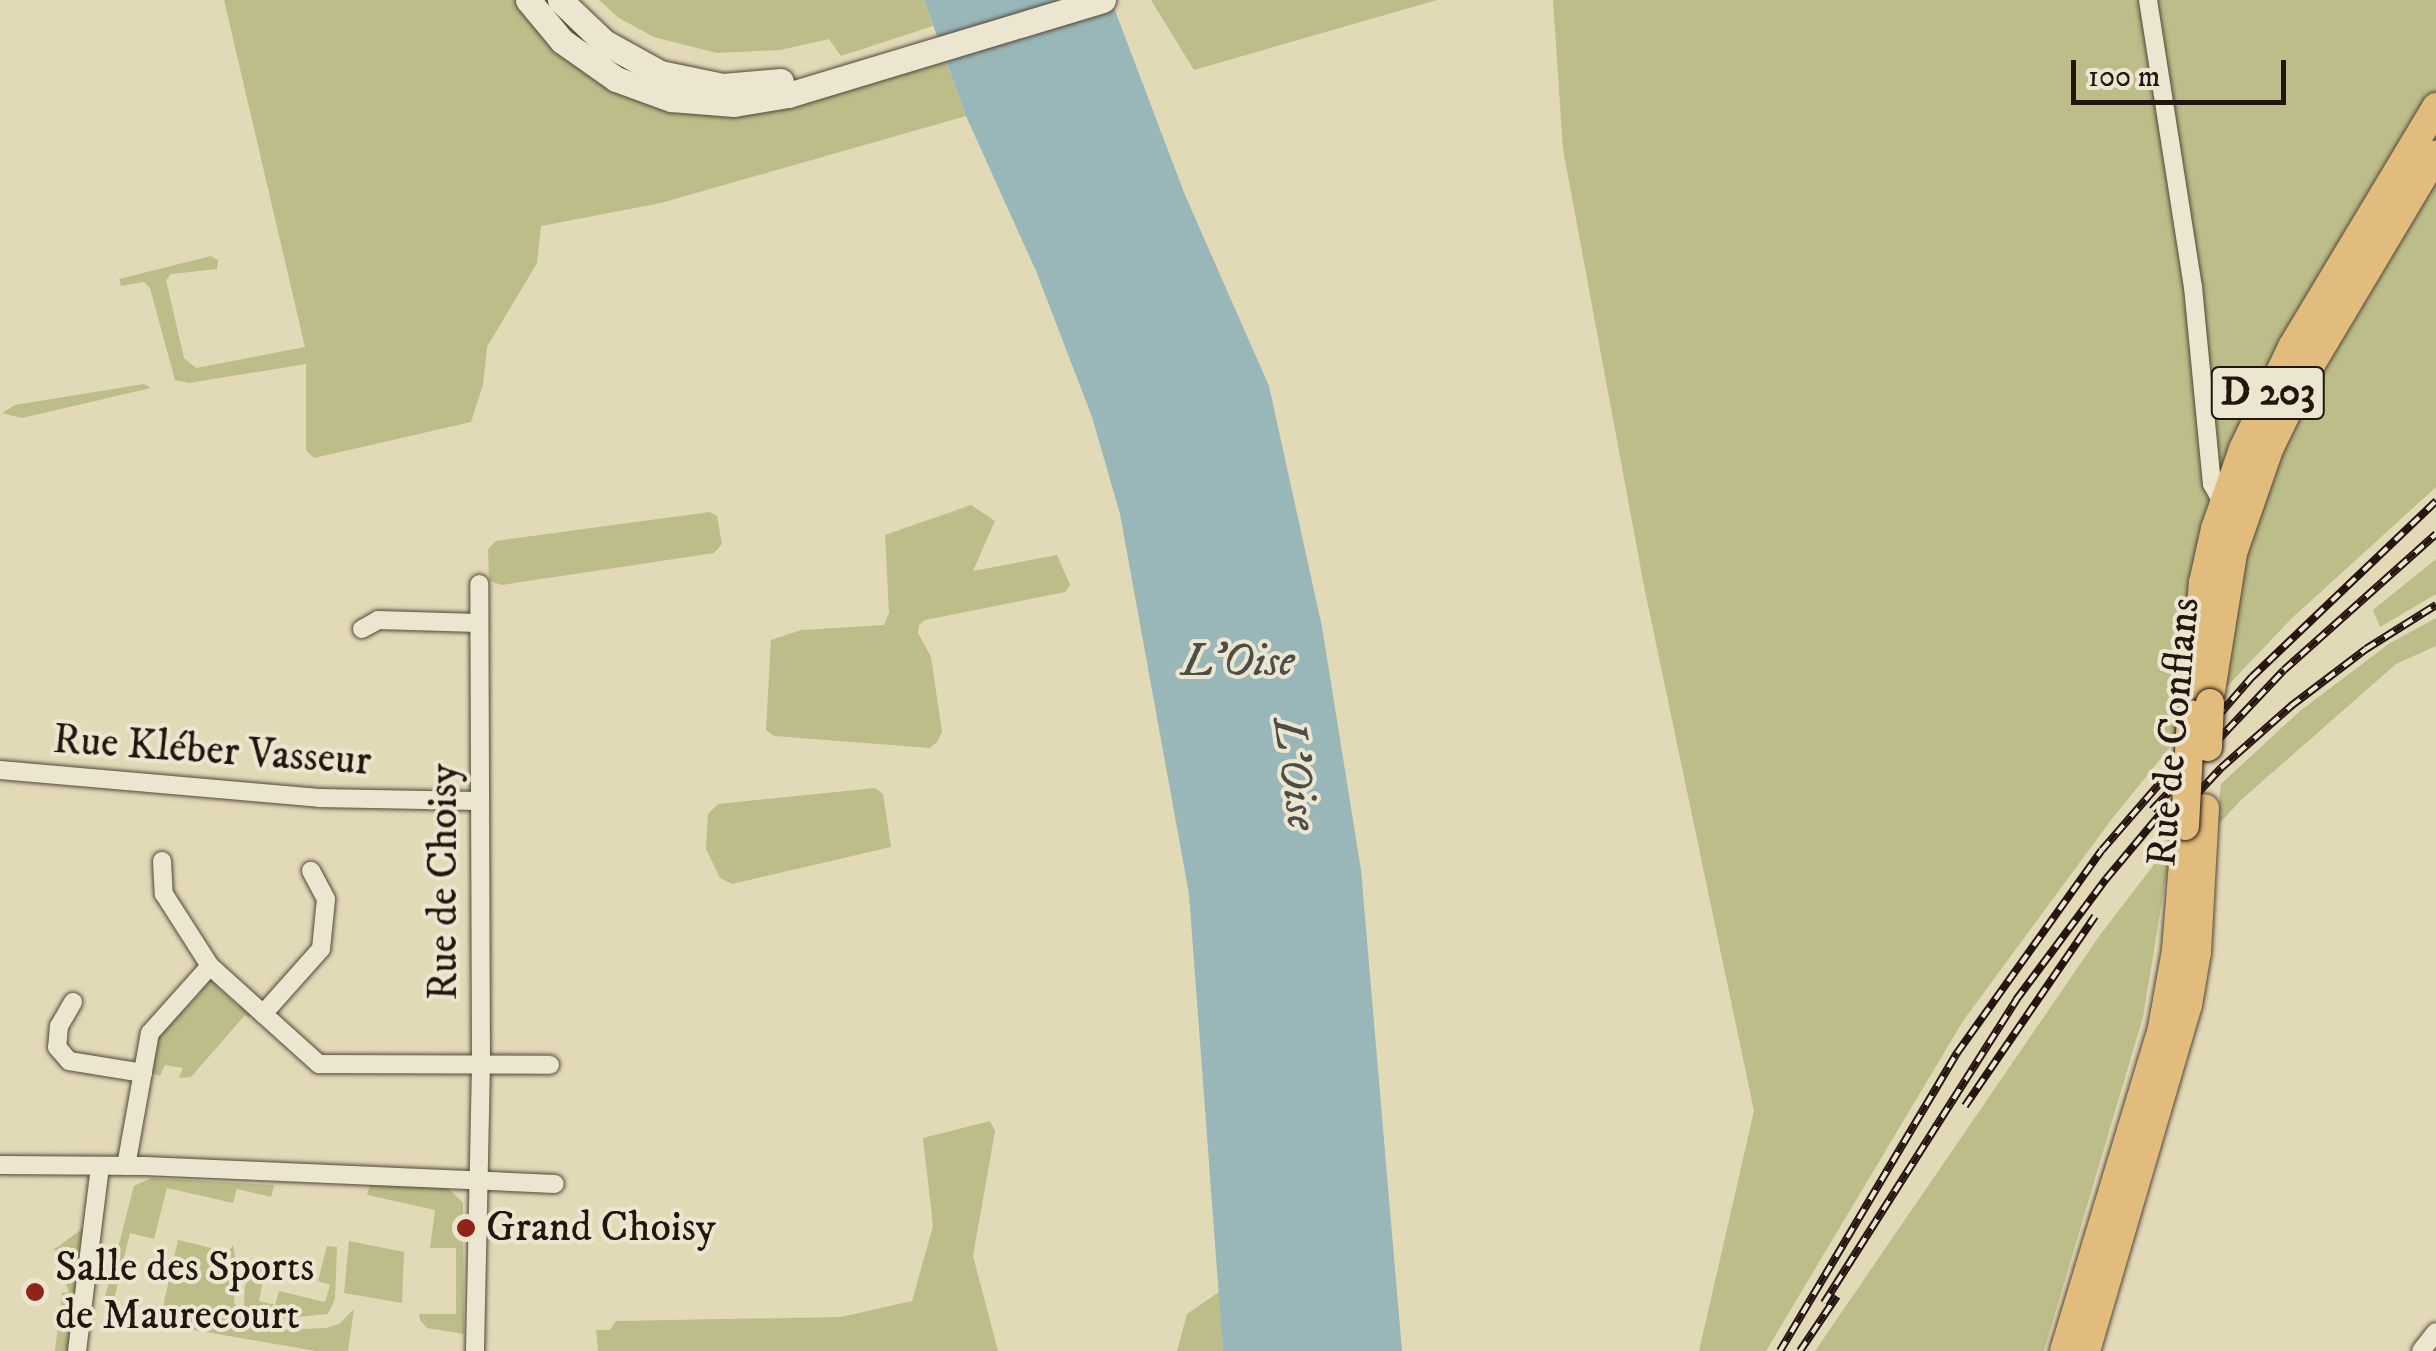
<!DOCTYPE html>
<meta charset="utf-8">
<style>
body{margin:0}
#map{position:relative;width:2436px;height:1351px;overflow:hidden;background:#e2d9b7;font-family:"IM FELL DW Pica",serif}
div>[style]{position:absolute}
.green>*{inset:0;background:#bcbd89}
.water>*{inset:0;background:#99b7b9}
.roads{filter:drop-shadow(0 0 2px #544638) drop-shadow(0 0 2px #544638)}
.street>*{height:18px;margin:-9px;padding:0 9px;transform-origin:9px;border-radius:9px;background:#ece6d0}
.secondary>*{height:25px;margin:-12.5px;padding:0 12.5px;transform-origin:12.5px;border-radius:12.5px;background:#ece6d0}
.primary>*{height:28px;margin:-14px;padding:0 14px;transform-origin:14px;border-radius:14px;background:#e1bc7c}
.rail>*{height:8px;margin-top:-4px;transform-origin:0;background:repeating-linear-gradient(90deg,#ece6d0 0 11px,#24150e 0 22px);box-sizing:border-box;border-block:2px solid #24150e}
.bridges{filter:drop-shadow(0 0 2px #24150e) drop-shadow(0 0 2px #24150e)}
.primary-bridge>*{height:28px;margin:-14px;padding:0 14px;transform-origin:14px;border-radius:14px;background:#e1bc7c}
.dots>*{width:28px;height:28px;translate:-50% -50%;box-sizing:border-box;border:5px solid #ece6d0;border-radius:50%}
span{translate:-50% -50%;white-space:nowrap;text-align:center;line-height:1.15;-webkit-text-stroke:8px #ece6d0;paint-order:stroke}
.shield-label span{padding:2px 8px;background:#ece6d0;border:2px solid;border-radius:8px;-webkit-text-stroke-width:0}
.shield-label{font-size:40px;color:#24150e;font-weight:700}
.street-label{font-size:42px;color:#24150e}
.poi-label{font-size:42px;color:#24150e}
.left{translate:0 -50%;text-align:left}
.water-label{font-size:45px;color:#4d4e4a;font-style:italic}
.scale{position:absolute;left:2071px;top:60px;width:215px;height:45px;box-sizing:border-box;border:5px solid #24150e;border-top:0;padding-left:12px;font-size:30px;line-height:35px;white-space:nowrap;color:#24150e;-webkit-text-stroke:8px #ece6d0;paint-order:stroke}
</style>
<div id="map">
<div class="green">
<i style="clip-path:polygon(224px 0,518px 0,607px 81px,836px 92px,946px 61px,966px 116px,661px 203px,541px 226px,537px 263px,487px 347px,483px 385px,471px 422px,314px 458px,306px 450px,306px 364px,189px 383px,175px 380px,150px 288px,144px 282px,121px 286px,119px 279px,211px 256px,218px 260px,217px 269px,171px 274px,166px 280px,184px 358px,196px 368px,305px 347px)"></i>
<i style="clip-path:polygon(599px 0,924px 0,933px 26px,841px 56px,829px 39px,780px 50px,717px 53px,654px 37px,619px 18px)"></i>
<i style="clip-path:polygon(1151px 0,1437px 0,1194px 70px)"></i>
<i style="clip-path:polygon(1553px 0,2436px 0,2436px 487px,2291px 619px,2175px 741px,2111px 820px,1963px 1021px,1766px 1351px,1699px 1351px,1754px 1111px,1644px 586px,1563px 149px)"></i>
<i style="clip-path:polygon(144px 384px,151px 388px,22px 418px,2px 413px,15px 405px)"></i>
<i style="clip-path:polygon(971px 505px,995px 521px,973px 571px,1057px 555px,1070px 585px,1065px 592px,925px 620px,919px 625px,918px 633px,931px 657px,942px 732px,937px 742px,930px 748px,774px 736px,766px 730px,771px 640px,801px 630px,884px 625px,889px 613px,885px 535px)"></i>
<i style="clip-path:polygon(710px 512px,717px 516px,722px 544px,714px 553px,502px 585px,489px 581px,488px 549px,496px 541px)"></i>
<i style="clip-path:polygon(2436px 559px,2436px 594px,2380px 627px,2373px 610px)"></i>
<i style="clip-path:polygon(2436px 618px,2436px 646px,2396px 664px,2241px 800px,2216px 827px,2221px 784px,2300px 711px,2390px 643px)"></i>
<i style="clip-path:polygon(875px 788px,883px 794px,891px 847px,732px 884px,720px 878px,706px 849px,708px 814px,718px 804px)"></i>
<i style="clip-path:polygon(2172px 841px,2143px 1017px,2044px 1351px,1815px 1351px,2100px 935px)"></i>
<i style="clip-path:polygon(205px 972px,227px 981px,216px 986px,238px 1006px,250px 1002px,253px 1012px,249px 1018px,245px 1015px,191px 1077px,179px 1078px,183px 1068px,165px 1065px,160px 1076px,148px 1072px,153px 1042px,201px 992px,198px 980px)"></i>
<i style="clip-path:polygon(990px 1121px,995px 1131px,973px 1256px,998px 1351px,598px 1351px,596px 1330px,610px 1330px,616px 1321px,841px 1317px,912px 1301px,933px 1226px,923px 1138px)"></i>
<i style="clip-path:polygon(151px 1178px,274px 1185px,271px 1197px,237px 1189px,233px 1203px,167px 1188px,154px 1239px,130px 1233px,112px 1307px,103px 1305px,134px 1186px)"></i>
<i style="clip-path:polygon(370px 1185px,447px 1187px,463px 1203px,464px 1334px,427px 1328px,420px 1320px,419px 1314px,456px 1314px,456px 1248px,430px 1248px,435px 1210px,367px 1195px)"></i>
<i style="clip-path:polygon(89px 1224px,72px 1351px,55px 1351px,62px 1293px,69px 1292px,66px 1284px,70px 1253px,53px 1250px)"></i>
<i style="clip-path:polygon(178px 1240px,228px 1252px,233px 1245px,237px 1267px,234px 1303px,253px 1324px,270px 1330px,326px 1328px,339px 1324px,354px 1309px,348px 1351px,316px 1351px,159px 1324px)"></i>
<i style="clip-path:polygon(349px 1241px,404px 1252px,402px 1303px,344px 1293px)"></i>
<i style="clip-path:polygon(327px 1246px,337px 1247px,335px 1299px,328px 1314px,269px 1320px,248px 1311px,244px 1305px,245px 1286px,253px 1266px,265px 1269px,259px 1301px,275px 1305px,279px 1291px,325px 1302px,330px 1285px,318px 1281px)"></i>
<i style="clip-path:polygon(1219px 1292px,1223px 1351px,1177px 1351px,1187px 1314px)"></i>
</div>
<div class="water">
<i style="clip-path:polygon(924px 0,1111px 0,1185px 195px,1269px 386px,1322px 627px,1361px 870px,1402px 1351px,1223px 1351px,1189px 894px,1120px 514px,1092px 417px,1036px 271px,966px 116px)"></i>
</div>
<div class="roads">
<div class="street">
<i style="left:2148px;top:0;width:291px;rotate:81.1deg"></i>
<i style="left:2193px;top:287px;width:198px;rotate:84.5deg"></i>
<i style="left:2212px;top:484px;width:23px;rotate:61deg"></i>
<i style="left:362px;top:629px;width:18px;rotate:-29deg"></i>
<i style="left:378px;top:620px;width:100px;rotate:1.7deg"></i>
<i style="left:0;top:770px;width:320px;rotate:5deg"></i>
<i style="left:319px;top:798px;width:159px;rotate:1.1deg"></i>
<i style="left:162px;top:861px;width:33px;rotate:87deg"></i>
<i style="left:164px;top:894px;width:85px;rotate:57.4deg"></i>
<i style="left:210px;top:966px;width:147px;rotate:42deg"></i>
<i style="left:319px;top:1064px;width:231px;rotate:0.2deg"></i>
<i style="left:73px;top:1002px;width:28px;rotate:120deg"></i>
<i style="left:59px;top:1026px;width:21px;rotate:95deg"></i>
<i style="left:57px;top:1047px;width:18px;rotate:49deg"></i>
<i style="left:69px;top:1061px;width:75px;rotate:9.2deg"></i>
<i style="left:263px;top:1014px;width:87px;rotate:-48.3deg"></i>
<i style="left:321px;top:949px;width:50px;rotate:-84.3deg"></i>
<i style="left:326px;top:899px;width:32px;rotate:-118deg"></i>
<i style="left:0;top:1165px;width:145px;rotate:0.4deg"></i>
<i style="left:145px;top:1166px;width:410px;rotate:2.5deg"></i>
<i style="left:126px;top:1166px;width:135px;rotate:-79.8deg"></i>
<i style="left:150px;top:1033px;width:90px;rotate:-48.2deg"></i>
<i style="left:77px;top:1351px;width:186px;rotate:-82.9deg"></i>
<i style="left:475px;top:1351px;width:283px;rotate:-88.8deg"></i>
<i style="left:481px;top:1068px;width:484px;rotate:-90.2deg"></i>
<i style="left:2421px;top:1351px;width:24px;rotate:-52deg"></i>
</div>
<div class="secondary">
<i style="left:528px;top:0;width:53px;rotate:50.3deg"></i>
<i style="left:562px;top:41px;width:66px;rotate:35.1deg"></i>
<i style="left:616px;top:79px;width:59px;rotate:20deg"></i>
<i style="left:671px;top:99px;width:63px;rotate:4.5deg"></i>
<i style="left:734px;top:104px;width:55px;rotate:-9.5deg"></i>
<i style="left:788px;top:95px;width:329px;rotate:-16.8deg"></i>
<i style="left:560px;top:0;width:61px;rotate:43.7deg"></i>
<i style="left:604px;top:42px;width:64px;rotate:29deg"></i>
<i style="left:660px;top:73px;width:64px;rotate:11.7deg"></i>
<i style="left:723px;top:86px;width:58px;rotate:-4.9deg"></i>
</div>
<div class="primary">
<i style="left:2211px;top:691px;width:140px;rotate:-80.9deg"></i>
<i style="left:2233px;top:553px;width:112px;rotate:-70.8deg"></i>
<i style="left:2270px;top:447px;width:85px;rotate:-64deg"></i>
<i style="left:2307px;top:371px;width:252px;rotate:-59.2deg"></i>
<i style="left:2191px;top:714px;width:132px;rotate:-84.8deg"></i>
<i style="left:2203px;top:583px;width:55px;rotate:-77.5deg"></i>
<i style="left:2215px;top:529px;width:85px;rotate:-70.7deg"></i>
<i style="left:2243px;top:449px;width:113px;rotate:-64.3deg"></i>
<i style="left:2292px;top:347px;width:280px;rotate:-59deg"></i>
<i style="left:2064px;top:1351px;width:338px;rotate:-73.1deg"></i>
<i style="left:2162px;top:1028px;width:79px;rotate:-79.8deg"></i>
<i style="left:2176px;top:950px;width:111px;rotate:-85.4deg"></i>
<i style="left:2086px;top:1351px;width:361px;rotate:-73.6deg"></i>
<i style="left:2188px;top:1005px;width:54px;rotate:-80.4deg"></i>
<i style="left:2197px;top:952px;width:144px;rotate:-86.8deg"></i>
</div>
</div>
<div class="rail">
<i style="left:2152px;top:810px;width:192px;rotate:-46.7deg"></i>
<i style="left:2284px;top:670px;width:204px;rotate:-41.8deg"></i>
<i style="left:2163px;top:830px;width:85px;rotate:-46.9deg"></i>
<i style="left:2221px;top:768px;width:94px;rotate:-41.5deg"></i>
<i style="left:2291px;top:706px;width:94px;rotate:-37.2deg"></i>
<i style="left:2366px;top:649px;width:83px;rotate:-32.2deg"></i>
<i style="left:1965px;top:1106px;width:230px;rotate:-55.6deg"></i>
<i style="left:1824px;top:1303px;width:359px;rotate:-57.6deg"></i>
<i style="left:2016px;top:1000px;width:151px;rotate:-53.4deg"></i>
<i style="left:2106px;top:879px;width:95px;rotate:-50.1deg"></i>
<i style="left:1780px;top:1351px;width:347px;rotate:-59.3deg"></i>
<i style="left:1957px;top:1053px;width:249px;rotate:-54.5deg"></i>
<i style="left:2102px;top:850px;width:229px;rotate:-49.1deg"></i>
<i style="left:2252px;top:677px;width:255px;rotate:-43.7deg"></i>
<i style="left:1800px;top:1351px;width:66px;rotate:-56.1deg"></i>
</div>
<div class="bridges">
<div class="primary-bridge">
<i style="left:2208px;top:747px;width:44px;rotate:-87.4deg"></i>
<i style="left:2185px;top:826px;width:112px;rotate:-86.9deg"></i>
</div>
</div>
<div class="dots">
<i style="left:466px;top:1228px;background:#8f2418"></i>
<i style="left:35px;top:1292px;background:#8f2418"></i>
</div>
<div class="shield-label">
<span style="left:2268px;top:393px">D 203</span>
</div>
<div class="street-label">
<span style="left:2174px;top:732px;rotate:-85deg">Rue de Conflans</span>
<span style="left:212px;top:751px;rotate:4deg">Rue Kléber Vasseur</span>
<span style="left:444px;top:882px;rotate:-90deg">Rue de Choisy</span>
</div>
<div class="poi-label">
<span class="left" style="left:486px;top:1228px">Grand Choisy</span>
<span class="left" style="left:55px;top:1292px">Salle des Sports<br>de Maurecourt</span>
</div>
<div class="water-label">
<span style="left:1238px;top:663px">L’Oise</span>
<span style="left:1294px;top:774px;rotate:82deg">L'Oise</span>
</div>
<div class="scale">100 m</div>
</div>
